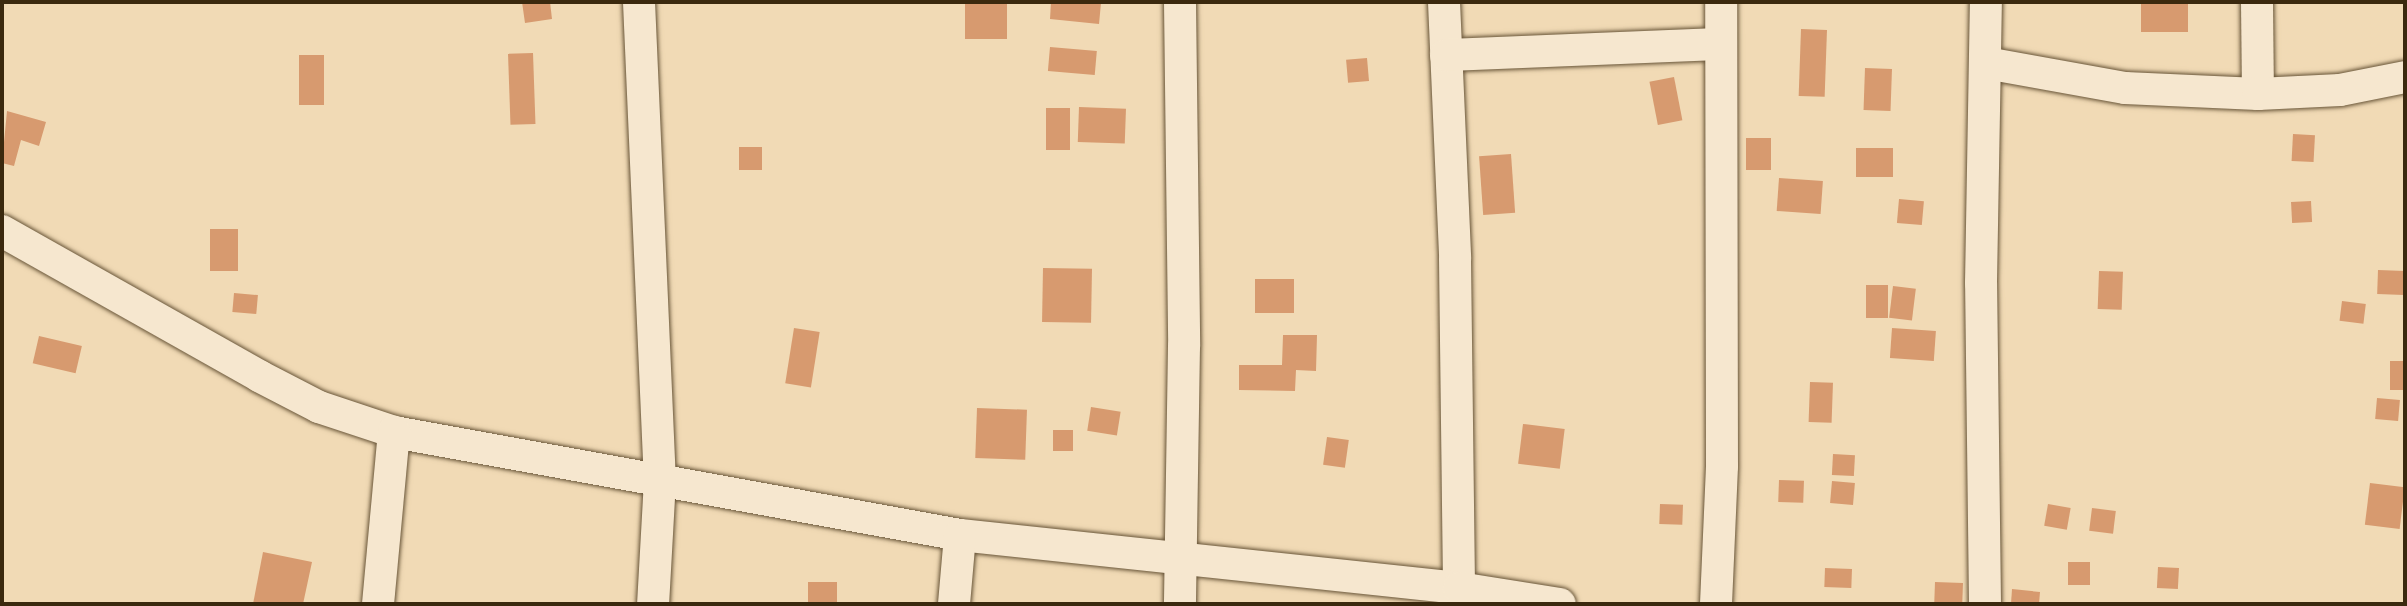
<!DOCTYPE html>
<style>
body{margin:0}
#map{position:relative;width:2407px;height:606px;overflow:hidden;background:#f1dab5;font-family:"IM FELL French Canon",serif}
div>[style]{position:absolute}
.building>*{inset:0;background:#d79a6f;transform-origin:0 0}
.roads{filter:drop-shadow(0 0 2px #685538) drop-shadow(0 0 2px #685538)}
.street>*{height:32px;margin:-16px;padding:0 16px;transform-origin:16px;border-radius:16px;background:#f6e7cf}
span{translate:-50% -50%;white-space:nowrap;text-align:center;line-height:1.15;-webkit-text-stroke:8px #f6e7cf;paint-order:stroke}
.frame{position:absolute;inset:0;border:4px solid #3b290e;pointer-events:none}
</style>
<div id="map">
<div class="building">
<i style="clip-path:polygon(522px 2px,550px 2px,552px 19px,525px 23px)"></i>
<i style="left:965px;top:2px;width:42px;height:37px"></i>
<i style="clip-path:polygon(1051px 2px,1101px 3px,1099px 24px,1050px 19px)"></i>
<i style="left:2141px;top:2px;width:47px;height:30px"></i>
<i style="left:1801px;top:29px;width:26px;height:67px;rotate:2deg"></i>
<i style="left:1050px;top:47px;width:47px;height:24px;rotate:5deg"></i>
<i style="left:533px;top:53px;width:71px;height:25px;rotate:88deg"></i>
<i style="left:299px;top:55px;width:25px;height:50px"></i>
<i style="left:1367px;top:58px;width:23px;height:21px;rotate:85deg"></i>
<i style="left:1865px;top:68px;width:27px;height:42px;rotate:2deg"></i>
<i style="left:1674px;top:77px;width:44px;height:25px;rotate:79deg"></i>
<i style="left:1079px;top:107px;width:47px;height:35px;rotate:2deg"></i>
<i style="left:1046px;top:108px;width:24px;height:42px"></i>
<i style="clip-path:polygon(7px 111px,46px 122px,39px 146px,21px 140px,14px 166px,2px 163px)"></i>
<i style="left:2293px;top:134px;width:22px;height:27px;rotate:3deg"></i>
<i style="left:1746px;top:138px;width:25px;height:32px"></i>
<i style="left:739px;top:147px;width:23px;height:23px"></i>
<i style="left:1856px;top:148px;width:37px;height:29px"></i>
<i style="left:1511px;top:154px;width:59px;height:32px;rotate:86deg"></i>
<i style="left:1779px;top:178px;width:44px;height:33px;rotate:4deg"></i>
<i style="left:1899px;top:199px;width:25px;height:24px;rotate:5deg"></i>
<i style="left:2311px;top:201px;width:21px;height:20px;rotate:87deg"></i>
<i style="left:210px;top:229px;width:28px;height:42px"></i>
<i style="left:1043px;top:268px;width:49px;height:54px;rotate:1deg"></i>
<i style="left:2378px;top:270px;width:27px;height:24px;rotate:2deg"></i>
<i style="left:2099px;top:271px;width:24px;height:38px;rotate:2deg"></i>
<i style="left:1255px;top:279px;width:39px;height:34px"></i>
<i style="left:1866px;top:285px;width:22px;height:33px"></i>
<i style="left:1893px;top:286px;width:23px;height:32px;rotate:7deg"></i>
<i style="left:234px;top:293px;width:24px;height:19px;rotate:5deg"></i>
<i style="left:2342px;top:301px;width:24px;height:20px;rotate:7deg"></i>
<i style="left:794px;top:328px;width:26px;height:56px;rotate:9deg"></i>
<i style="left:1892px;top:328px;width:44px;height:30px;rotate:4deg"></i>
<i style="clip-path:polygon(1283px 335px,1317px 335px,1316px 371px,1296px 370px,1295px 391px,1239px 390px,1239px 365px,1282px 365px)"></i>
<i style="left:39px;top:336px;width:44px;height:28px;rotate:13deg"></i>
<i style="left:2390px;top:361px;width:15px;height:29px"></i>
<i style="left:1810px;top:382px;width:23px;height:40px;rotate:2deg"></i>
<i style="left:2377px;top:398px;width:23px;height:21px;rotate:5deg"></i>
<i style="left:1091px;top:407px;width:30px;height:24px;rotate:9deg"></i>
<i style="left:977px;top:408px;width:50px;height:50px;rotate:2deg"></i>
<i style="left:1523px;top:424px;width:42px;height:40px;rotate:7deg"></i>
<i style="left:1073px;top:430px;width:21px;height:20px;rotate:90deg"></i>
<i style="left:1327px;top:437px;width:22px;height:28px;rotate:8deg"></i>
<i style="left:1833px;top:454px;width:22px;height:21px;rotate:3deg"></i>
<i style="left:1779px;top:480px;width:25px;height:22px;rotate:2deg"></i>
<i style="left:1832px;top:481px;width:23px;height:22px;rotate:5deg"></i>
<i style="left:2370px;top:483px;width:35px;height:42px;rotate:7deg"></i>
<i style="left:1660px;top:504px;width:23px;height:20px;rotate:2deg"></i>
<i style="left:2048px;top:504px;width:23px;height:22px;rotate:10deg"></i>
<i style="left:2092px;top:508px;width:24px;height:23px;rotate:7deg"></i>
<i style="clip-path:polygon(263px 552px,312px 562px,303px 604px,253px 604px)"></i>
<i style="left:2068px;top:562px;width:22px;height:23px"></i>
<i style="left:2158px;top:567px;width:21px;height:21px;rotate:3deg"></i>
<i style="left:1825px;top:568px;width:27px;height:19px;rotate:2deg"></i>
<i style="left:808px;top:582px;width:29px;height:22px"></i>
<i style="left:1935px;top:582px;width:28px;height:22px;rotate:2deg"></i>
<i style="clip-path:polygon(2012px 589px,2040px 592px,2039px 604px,2011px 604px)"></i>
</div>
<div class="roads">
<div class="street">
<i style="left:639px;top:2px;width:478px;rotate:87.5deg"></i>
<i style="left:660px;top:480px;width:124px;rotate:93.2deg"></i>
<i style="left:1180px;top:2px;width:344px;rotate:89.3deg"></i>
<i style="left:1184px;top:346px;width:258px;rotate:90.9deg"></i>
<i style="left:1444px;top:2px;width:257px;rotate:87.5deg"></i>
<i style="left:1455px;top:259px;width:345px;rotate:89.3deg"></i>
<i style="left:2257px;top:2px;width:92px;rotate:89.4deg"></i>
<i style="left:1446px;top:55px;width:275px;rotate:-2.3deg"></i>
<i style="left:1986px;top:63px;width:141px;rotate:10.2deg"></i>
<i style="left:2125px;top:88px;width:133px;rotate:2.6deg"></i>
<i style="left:2258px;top:94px;width:82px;rotate:-2.8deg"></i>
<i style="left:2340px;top:90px;width:66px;rotate:-11.3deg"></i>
<i style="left:2px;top:231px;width:295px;rotate:29.4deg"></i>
<i style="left:259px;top:376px;width:68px;rotate:27.3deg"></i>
<i style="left:319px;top:407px;width:79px;rotate:18.4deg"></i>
<i style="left:394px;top:432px;width:575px;rotate:10.31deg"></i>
<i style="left:960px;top:535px;width:502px;rotate:6.06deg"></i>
<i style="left:1459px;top:588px;width:102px;rotate:9deg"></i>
<i style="left:378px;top:604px;width:173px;rotate:-84.7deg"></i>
<i style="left:954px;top:604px;width:69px;rotate:-85deg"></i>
<i style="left:1716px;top:604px;width:138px;rotate:-87.5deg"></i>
<i style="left:1722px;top:466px;width:464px;rotate:-90.1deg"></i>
<i style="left:1985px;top:604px;width:321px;rotate:-90.7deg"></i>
<i style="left:1981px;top:283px;width:281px;rotate:-89deg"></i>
</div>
</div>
<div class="frame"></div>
</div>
